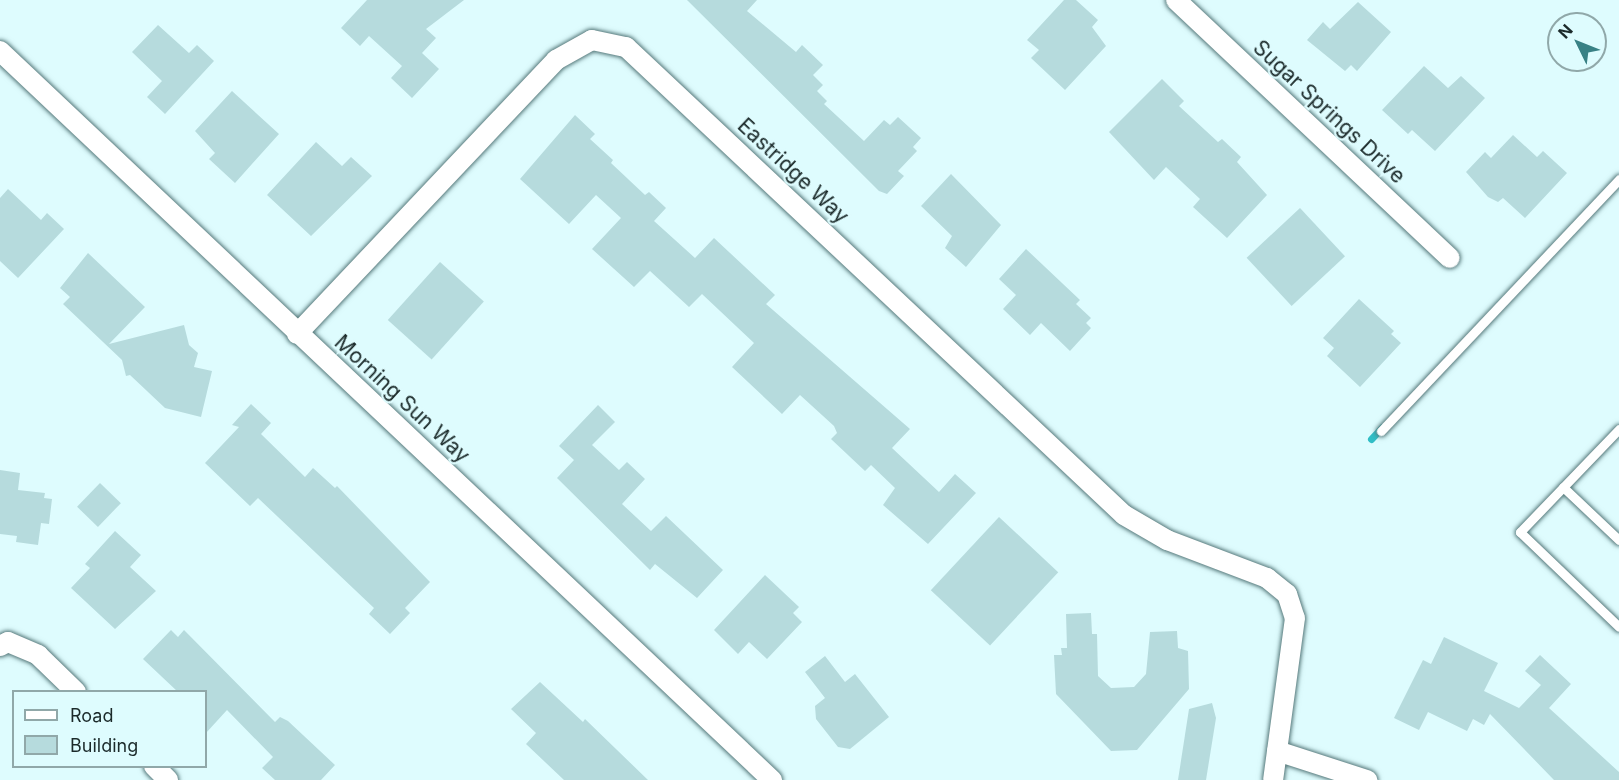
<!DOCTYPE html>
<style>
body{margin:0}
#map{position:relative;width:1619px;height:780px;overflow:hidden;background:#defcfe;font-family:Inter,sans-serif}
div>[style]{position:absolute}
.stream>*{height:7px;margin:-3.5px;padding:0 3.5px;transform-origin:3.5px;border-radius:3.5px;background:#31bec6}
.building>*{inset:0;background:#b6dbdd;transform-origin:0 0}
.roads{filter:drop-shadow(0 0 2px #56797b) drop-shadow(0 0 2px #56797b)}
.service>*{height:9px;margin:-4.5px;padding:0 4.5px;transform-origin:4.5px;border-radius:4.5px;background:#fff}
.minor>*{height:20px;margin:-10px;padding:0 10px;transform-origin:10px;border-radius:10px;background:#fff}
span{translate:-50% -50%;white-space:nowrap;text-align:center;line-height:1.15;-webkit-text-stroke:4.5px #defcfe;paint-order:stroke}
.street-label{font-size:21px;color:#1b2a2a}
.legend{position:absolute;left:12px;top:690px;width:195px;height:78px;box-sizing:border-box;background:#defcfe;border:2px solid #90a8a9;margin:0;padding:8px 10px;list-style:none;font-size:18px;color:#1b2a2a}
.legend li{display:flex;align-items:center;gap:12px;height:30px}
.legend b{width:30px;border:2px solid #90a8a9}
.north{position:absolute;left:1547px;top:12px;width:60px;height:60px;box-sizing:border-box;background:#defcfe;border:2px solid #90a8a9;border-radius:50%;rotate:313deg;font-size:16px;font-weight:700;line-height:24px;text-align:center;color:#1b2a2a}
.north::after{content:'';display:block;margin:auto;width:21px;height:27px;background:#388185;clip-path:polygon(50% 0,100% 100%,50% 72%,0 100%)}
</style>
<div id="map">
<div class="stream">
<i style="left:1371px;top:439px;width:16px;rotate:-47deg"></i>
</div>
<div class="building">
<i style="clip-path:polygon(367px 0,464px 0,426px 29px,436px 38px,422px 53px,439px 69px,412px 98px,391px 78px,402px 66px,369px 36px,360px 46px,341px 28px)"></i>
<i style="clip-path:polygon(687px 0,757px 0,747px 11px,796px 52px,802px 45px,823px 65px,813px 75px,823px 85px,817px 91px,827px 101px,824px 104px,864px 141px,884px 120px,890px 125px,898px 117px,921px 138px,913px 147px,917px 151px,898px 171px,904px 176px,887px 194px,879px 191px)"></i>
<i style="clip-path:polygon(1064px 0,1076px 0,1098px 20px,1092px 27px,1106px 46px,1065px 90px,1031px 58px,1039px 50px,1027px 40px)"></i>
<i style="clip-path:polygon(1358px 2px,1391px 32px,1357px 71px,1351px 65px,1345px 71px,1307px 40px,1323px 22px,1330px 29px)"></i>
<i style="clip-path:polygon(158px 25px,189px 53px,197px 45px,214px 61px,165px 114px,147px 97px,162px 81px,132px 52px)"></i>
<i style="clip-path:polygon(1424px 66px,1448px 88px,1461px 76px,1485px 98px,1435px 151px,1412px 130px,1408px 134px,1382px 110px)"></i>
<i style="clip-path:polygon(1162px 79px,1184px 101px,1179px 106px,1218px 142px,1222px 139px,1241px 157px,1237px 162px,1267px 195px,1227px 238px,1193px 207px,1200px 199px,1166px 167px,1154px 180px,1109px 132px)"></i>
<i style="clip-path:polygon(232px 91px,279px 134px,235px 183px,209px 159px,215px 153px,195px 131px)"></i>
<i style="clip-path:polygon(575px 115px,595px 134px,590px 139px,613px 160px,611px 163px,645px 195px,649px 192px,666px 208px,654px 221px,695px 258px,714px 238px,775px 295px,766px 304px,910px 429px,892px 448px,939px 492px,955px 474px,976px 493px,928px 544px,883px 505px,895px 488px,871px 465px,865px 471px,831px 439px,837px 433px,834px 426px,800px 395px,782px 414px,732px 367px,754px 343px,702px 294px,689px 307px,650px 271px,634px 287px,592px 249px,621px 218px,596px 195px,569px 224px,520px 179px)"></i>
<i style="clip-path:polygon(1513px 135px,1537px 157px,1543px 151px,1567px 173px,1525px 218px,1503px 198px,1498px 202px,1488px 197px,1466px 172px,1485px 152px,1491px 158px)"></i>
<i style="clip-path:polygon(316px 142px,342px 166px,351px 157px,372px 176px,311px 236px,267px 195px)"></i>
<i style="clip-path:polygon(951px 174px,1001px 225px,966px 267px,945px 248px,952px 236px,921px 206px)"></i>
<i style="clip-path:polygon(8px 189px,41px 220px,47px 213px,64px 229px,18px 278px,0 261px,0 198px)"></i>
<i style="left:1300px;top:208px;width:66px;height:73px;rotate:47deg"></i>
<i style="clip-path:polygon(1026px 249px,1080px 300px,1076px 304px,1091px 318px,1086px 323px,1091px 328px,1070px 351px,1041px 323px,1030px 335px,1003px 309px,1016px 295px,999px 279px)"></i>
<i style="clip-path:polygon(88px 253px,145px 307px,109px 344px,184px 325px,189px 345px,198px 353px,194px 367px,212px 371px,201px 417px,165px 408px,130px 375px,126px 376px,122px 360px,63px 304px,70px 297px,60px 288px)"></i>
<i style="left:440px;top:262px;width:59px;height:78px;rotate:42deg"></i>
<i style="clip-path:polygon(1359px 299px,1394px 331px,1391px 334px,1401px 343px,1360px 387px,1327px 356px,1334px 348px,1323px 338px)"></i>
<i style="clip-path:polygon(251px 404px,271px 423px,261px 434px,305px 477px,313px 468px,335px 488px,337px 486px,430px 582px,405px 608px,410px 613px,390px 634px,369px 614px,374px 608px,258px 498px,250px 506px,205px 463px,239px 427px,232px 425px)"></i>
<i style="clip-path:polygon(598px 405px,615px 422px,592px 445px,619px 470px,627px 462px,645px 479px,622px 504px,651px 531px,666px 516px,723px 570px,697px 598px,655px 564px,650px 570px,557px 478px,574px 460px,559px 446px)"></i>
<i style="clip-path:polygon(0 470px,20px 473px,18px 490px,45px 493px,44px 498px,52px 499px,49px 524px,41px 523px,38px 545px,16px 542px,17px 536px,0 534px)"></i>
<i style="left:100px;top:483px;width:29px;height:33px;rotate:44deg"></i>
<i style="left:999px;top:517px;width:81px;height:100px;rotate:43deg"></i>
<i style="clip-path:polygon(115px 531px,141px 555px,130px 567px,156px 591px,115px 629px,71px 588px,90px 568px,85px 564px)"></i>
<i style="clip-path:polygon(765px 575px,799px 607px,793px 613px,802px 622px,767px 659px,749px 642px,738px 654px,714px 630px)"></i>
<i style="clip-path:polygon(1091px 613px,1092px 634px,1097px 634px,1098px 676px,1111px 688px,1134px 687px,1146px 674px,1150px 632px,1177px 631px,1178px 648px,1188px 651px,1189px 689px,1137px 750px,1111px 751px,1056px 694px,1054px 655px,1062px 655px,1061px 648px,1067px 648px,1066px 614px)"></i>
<i style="clip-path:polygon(171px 630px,178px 637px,184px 630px,275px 722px,280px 717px,288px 721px,335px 765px,321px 780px,275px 780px,262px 768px,273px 757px,227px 710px,206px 733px,206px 692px,178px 692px,143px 659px)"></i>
<i style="clip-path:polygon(1444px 637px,1498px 663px,1484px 691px,1519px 708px,1541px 685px,1525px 671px,1540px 655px,1571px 684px,1549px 708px,1619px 772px,1619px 780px,1554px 780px,1490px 714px,1484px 725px,1473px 719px,1467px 731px,1428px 712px,1419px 730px,1394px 718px,1423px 660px,1431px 664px)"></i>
<i style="clip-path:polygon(825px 656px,845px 682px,855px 674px,889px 717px,850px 749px,838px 747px,816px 719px,815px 706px,825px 698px,805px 672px)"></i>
<i style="clip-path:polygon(540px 682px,583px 722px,585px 719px,648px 780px,564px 780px,526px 744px,536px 733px,511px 709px)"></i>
<i style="clip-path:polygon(1212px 703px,1216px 718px,1206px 780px,1178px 780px,1189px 709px)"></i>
</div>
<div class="roads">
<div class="service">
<i style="left:1619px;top:429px;width:143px;rotate:133.9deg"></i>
<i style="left:1520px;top:532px;width:137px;rotate:43.8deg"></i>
<i style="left:1381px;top:431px;width:347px;rotate:-46.6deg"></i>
<i style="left:1563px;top:487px;width:77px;rotate:43.4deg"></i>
</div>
<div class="minor">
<i style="left:1176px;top:0;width:376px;rotate:43.3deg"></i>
<i style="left:0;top:51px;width:1062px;rotate:43.36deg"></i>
<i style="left:297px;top:334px;width:377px;rotate:-46.6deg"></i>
<i style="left:556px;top:60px;width:41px;rotate:-29.1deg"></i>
<i style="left:592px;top:40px;width:35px;rotate:12deg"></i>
<i style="left:626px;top:47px;width:683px;rotate:43.22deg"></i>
<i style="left:1124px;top:515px;width:50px;rotate:30.2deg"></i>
<i style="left:1167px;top:540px;width:107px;rotate:20.8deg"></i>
<i style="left:1267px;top:578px;width:26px;rotate:39deg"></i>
<i style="left:1287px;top:594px;width:25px;rotate:72deg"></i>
<i style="left:1295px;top:618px;width:163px;rotate:97.7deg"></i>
<i style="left:0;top:646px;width:9px;rotate:-27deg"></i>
<i style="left:8px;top:642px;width:33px;rotate:23deg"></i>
<i style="left:38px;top:655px;width:53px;rotate:44.2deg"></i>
<i style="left:1277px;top:751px;width:95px;rotate:17.9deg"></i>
<i style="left:154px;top:766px;width:20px;rotate:45deg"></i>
</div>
</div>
<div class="street-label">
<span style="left:1329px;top:112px;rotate:43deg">Sugar Springs Drive</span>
<span style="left:793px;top:171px;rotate:43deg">Eastridge Way</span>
<span style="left:402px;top:399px;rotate:43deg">Morning Sun Way</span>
</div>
<ul class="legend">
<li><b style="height:8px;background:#fff"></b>Road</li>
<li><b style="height:16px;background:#b6dbdd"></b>Building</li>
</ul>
<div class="north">N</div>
</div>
